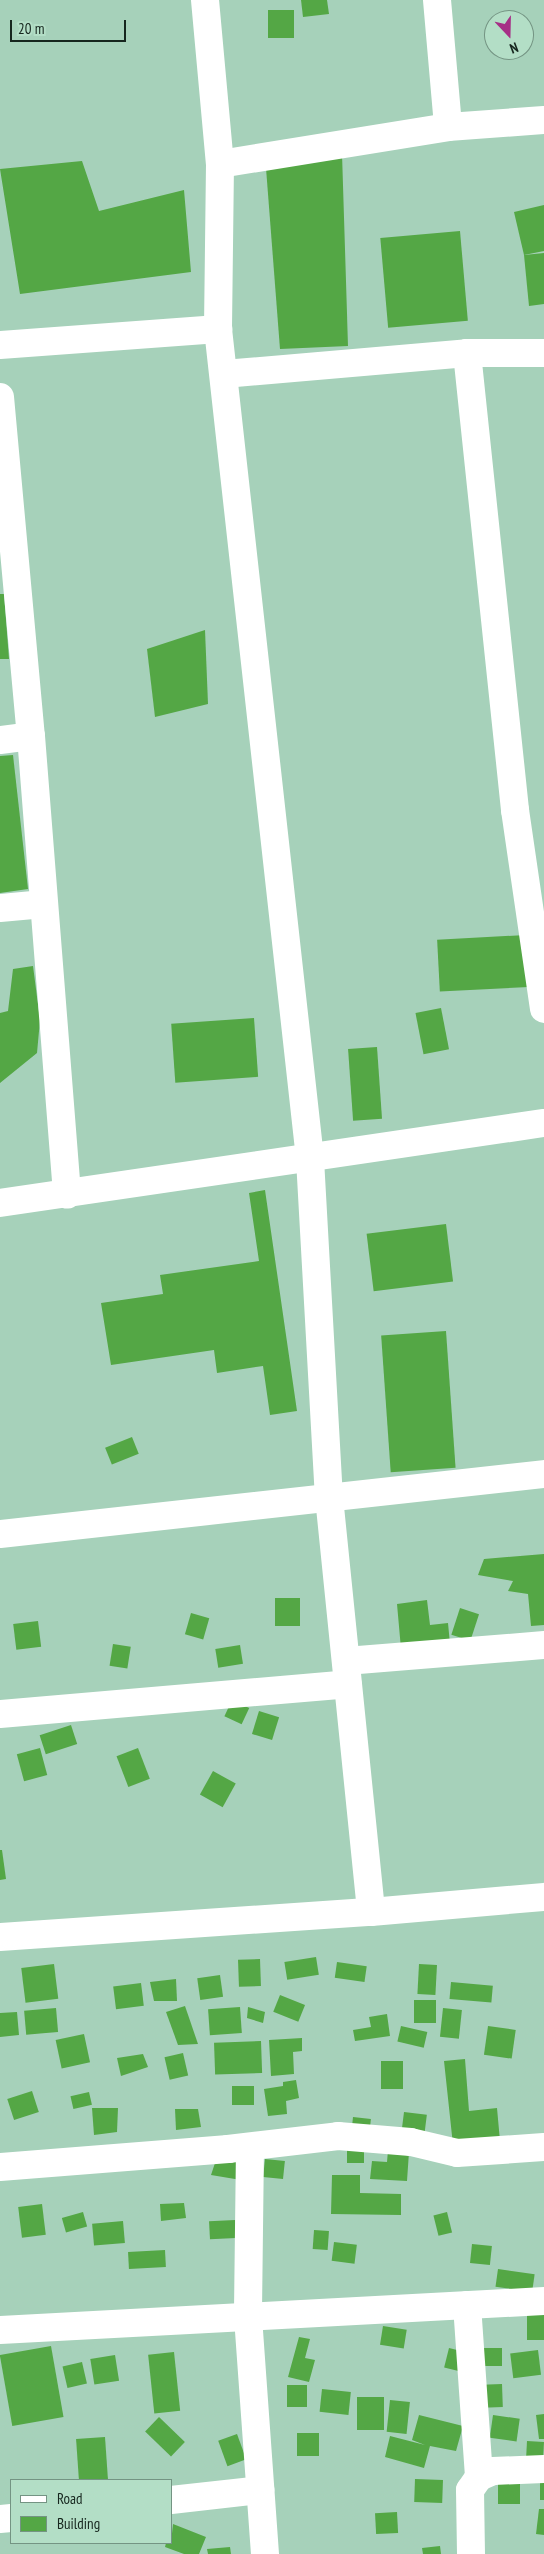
<!DOCTYPE html>
<style>
body{margin:0}
#map{position:relative;width:544px;height:2554px;overflow:hidden;background:#a6d1ba;font-family:"PT Sans Narrow",sans-serif}
div>[style]{position:absolute}
.building>*{inset:0;background:#54a745;transform-origin:0 0}
.minor>*{height:28px;margin:-14px;padding:0 14px;transform-origin:14px;border-radius:14px;background:#fff}
span{translate:-50% -50%;white-space:nowrap;text-align:center;line-height:1.15;-webkit-text-stroke:4px #b3dec6;paint-order:stroke}
.legend{position:absolute;left:10px;top:2479px;width:162px;height:65px;box-sizing:border-box;background:#b3dec6;border:1px solid #749483;margin:0;padding:6px 9px;list-style:none;font-size:15px;color:#16261e}
.legend li{display:flex;align-items:center;gap:10px;height:25px}
.legend b{width:25px;border:1px solid #749483}
.north{position:absolute;left:484px;top:10px;width:50px;height:50px;box-sizing:border-box;background:#b3dec6;border:1px solid #749483;border-radius:50%;rotate:159deg;font-size:14px;font-weight:700;line-height:20px;text-align:center;color:#16261e}
.north::after{content:'';display:block;margin:auto;width:18px;height:22px;background:#a62f86;clip-path:polygon(50% 0,100% 100%,50% 72%,0 100%)}
.scale{position:absolute;left:10px;top:20px;width:116px;height:22px;box-sizing:border-box;border:2px solid #16261e;border-top:0;padding-left:6px;font-size:15px;line-height:18px;white-space:nowrap;color:#16261e;-webkit-text-stroke:4px #b3dec6;paint-order:stroke}
</style>
<div id="map">
<div class="building">
<i style="clip-path:polygon(301px 0,327px 0,329px 14px,303px 17px)"></i>
<i style="left:268px;top:10px;width:26px;height:28px"></i>
<i style="clip-path:polygon(342px 153px,348px 346px,280px 349px,266px 168px)"></i>
<i style="clip-path:polygon(82px 161px,99px 211px,184px 190px,191px 272px,20px 294px,0 169px)"></i>
<i style="clip-path:polygon(544px 205px,544px 251px,524px 255px,514px 212px)"></i>
<i style="left:460px;top:231px;width:90px;height:80px;rotate:85deg"></i>
<i style="clip-path:polygon(544px 253px,544px 304px,529px 306px,524px 255px)"></i>
<i style="clip-path:polygon(0 594px,4px 594px,9px 659px,0 659px)"></i>
<i style="clip-path:polygon(205px 630px,208px 704px,155px 717px,147px 649px)"></i>
<i style="clip-path:polygon(13px 755px,28px 889px,0 893px,0 756px)"></i>
<i style="left:526px;top:935px;width:52px;height:89px;rotate:87deg"></i>
<i style="clip-path:polygon(33px 966px,40px 1020px,37px 1053px,0 1083px,0 1013px,8px 1011px,13px 969px)"></i>
<i style="left:441px;top:1008px;width:42px;height:26px;rotate:79deg"></i>
<i style="left:254px;top:1018px;width:59px;height:83px;rotate:86deg"></i>
<i style="left:377px;top:1047px;width:72px;height:29px;rotate:86deg"></i>
<i style="clip-path:polygon(265px 1190px,297px 1411px,270px 1415px,263px 1366px,217px 1373px,214px 1350px,111px 1365px,101px 1303px,163px 1294px,160px 1275px,259px 1261px,249px 1193px)"></i>
<i style="left:446px;top:1224px;width:58px;height:80px;rotate:83deg"></i>
<i style="left:446px;top:1331px;width:137px;height:65px;rotate:86deg"></i>
<i style="left:132px;top:1437px;width:18px;height:29px;rotate:68deg"></i>
<i style="clip-path:polygon(544px 1554px,544px 1625px,531px 1626px,528px 1594px,508px 1591px,513px 1581px,478px 1575px,484px 1559px)"></i>
<i style="left:300px;top:1598px;width:28px;height:25px;rotate:90deg"></i>
<i style="clip-path:polygon(427px 1600px,430px 1625px,448px 1623px,450px 1644px,401px 1649px,397px 1604px)"></i>
<i style="left:460px;top:1608px;width:20px;height:28px;rotate:18deg"></i>
<i style="left:191px;top:1613px;width:19px;height:22px;rotate:16deg"></i>
<i style="left:38px;top:1621px;width:26px;height:25px;rotate:83deg"></i>
<i style="left:113px;top:1644px;width:18px;height:22px;rotate:9deg"></i>
<i style="left:240px;top:1645px;width:19px;height:25px;rotate:81deg"></i>
<i style="left:232px;top:1700px;width:19px;height:18px;rotate:25deg"></i>
<i style="left:259px;top:1711px;width:21px;height:24px;rotate:17deg"></i>
<i style="left:71px;top:1725px;width:20px;height:33px;rotate:72deg"></i>
<i style="left:40px;top:1748px;width:28px;height:24px;rotate:75deg"></i>
<i style="left:138px;top:1748px;width:33px;height:23px;rotate:69deg"></i>
<i style="left:213px;top:1771px;width:26px;height:27px;rotate:29deg"></i>
<i style="clip-path:polygon(0 1850px,2px 1850px,6px 1879px,0 1880px)"></i>
<i style="left:316px;top:1957px;width:18px;height:32px;rotate:81deg"></i>
<i style="left:260px;top:1959px;width:27px;height:22px;rotate:88deg"></i>
<i style="left:337px;top:1962px;width:30px;height:16px;rotate:8deg"></i>
<i style="left:54px;top:1964px;width:35px;height:33px;rotate:83deg"></i>
<i style="left:419px;top:1964px;width:18px;height:30px;rotate:3deg"></i>
<i style="left:220px;top:1975px;width:22px;height:23px;rotate:82deg"></i>
<i style="clip-path:polygon(176px 1979px,177px 2001px,154px 2001px,150px 1982px)"></i>
<i style="left:451px;top:1982px;width:42px;height:17px;rotate:5deg"></i>
<i style="left:141px;top:1983px;width:23px;height:28px;rotate:83deg"></i>
<i style="left:280px;top:1995px;width:27px;height:18px;rotate:22deg"></i>
<i style="left:436px;top:2000px;width:23px;height:22px;rotate:90deg"></i>
<i style="clip-path:polygon(185px 2006px,198px 2044px,178px 2045px,166px 2012px)"></i>
<i style="left:240px;top:2007px;width:26px;height:32px;rotate:86deg"></i>
<i style="clip-path:polygon(248px 2007px,265px 2012px,263px 2023px,247px 2018px)"></i>
<i style="left:56px;top:2008px;width:24px;height:32px;rotate:85deg"></i>
<i style="left:443px;top:2008px;width:19px;height:29px;rotate:6deg"></i>
<i style="clip-path:polygon(17px 2012px,19px 2035px,0 2037px,0 2013px)"></i>
<i style="clip-path:polygon(387px 2014px,390px 2036px,355px 2041px,353px 2030px,371px 2027px,369px 2017px)"></i>
<i style="left:401px;top:2026px;width:27px;height:16px;rotate:13deg"></i>
<i style="left:488px;top:2026px;width:28px;height:29px;rotate:8deg"></i>
<i style="left:84px;top:2034px;width:29px;height:29px;rotate:78deg"></i>
<i style="clip-path:polygon(302px 2038px,302px 2051px,293px 2052px,294px 2074px,271px 2076px,269px 2040px)"></i>
<i style="left:261px;top:2041px;width:32px;height:47px;rotate:88deg"></i>
<i style="left:183px;top:2053px;width:23px;height:19px;rotate:77deg"></i>
<i style="clip-path:polygon(143px 2054px,148px 2067px,121px 2076px,117px 2058px)"></i>
<i style="clip-path:polygon(465px 2059px,469px 2111px,497px 2108px,500px 2141px,453px 2145px,444px 2061px)"></i>
<i style="left:381px;top:2061px;width:22px;height:28px"></i>
<i style="clip-path:polygon(296px 2080px,299px 2098px,286px 2101px,287px 2114px,268px 2116px,264px 2089px,283px 2086px,283px 2082px)"></i>
<i style="left:232px;top:2086px;width:22px;height:19px"></i>
<i style="left:32px;top:2091px;width:22px;height:26px;rotate:72deg"></i>
<i style="left:89px;top:2092px;width:13px;height:19px;rotate:77deg"></i>
<i style="clip-path:polygon(92px 2108px,118px 2108px,117px 2132px,94px 2135px)"></i>
<i style="clip-path:polygon(175px 2109px,198px 2109px,201px 2127px,176px 2130px)"></i>
<i style="left:404px;top:2112px;width:23px;height:17px;rotate:7deg"></i>
<i style="left:353px;top:2117px;width:18px;height:15px;rotate:6deg"></i>
<i style="left:347px;top:2146px;width:17px;height:17px"></i>
<i style="clip-path:polygon(388px 2150px,409px 2152px,407px 2181px,370px 2179px,372px 2161px,387px 2162px)"></i>
<i style="left:265px;top:2159px;width:20px;height:18px;rotate:6deg"></i>
<i style="clip-path:polygon(216px 2160px,244px 2162px,241px 2180px,211px 2175px)"></i>
<i style="clip-path:polygon(332px 2175px,360px 2175px,360px 2193px,401px 2194px,401px 2215px,331px 2214px)"></i>
<i style="clip-path:polygon(184px 2203px,186px 2218px,161px 2221px,160px 2204px)"></i>
<i style="left:42px;top:2204px;width:31px;height:24px;rotate:83deg"></i>
<i style="left:83px;top:2212px;width:15px;height:22px;rotate:74deg"></i>
<i style="left:447px;top:2212px;width:21px;height:14px;rotate:76deg"></i>
<i style="left:235px;top:2220px;width:18px;height:26px;rotate:87deg"></i>
<i style="left:123px;top:2221px;width:22px;height:31px;rotate:85deg"></i>
<i style="left:314px;top:2230px;width:15px;height:19px;rotate:4deg"></i>
<i style="left:334px;top:2242px;width:23px;height:19px;rotate:7deg"></i>
<i style="left:472px;top:2244px;width:20px;height:19px;rotate:6deg"></i>
<i style="left:165px;top:2250px;width:17px;height:37px;rotate:87deg"></i>
<i style="left:498px;top:2269px;width:37px;height:18px;rotate:8deg"></i>
<i style="left:544px;top:2310px;width:30px;height:17px;rotate:90deg"></i>
<i style="left:383px;top:2326px;width:24px;height:19px;rotate:9deg"></i>
<i style="clip-path:polygon(299px 2337px,310px 2339px,305px 2358px,315px 2360px,309px 2382px,288px 2377px)"></i>
<i style="left:51px;top:2346px;width:72px;height:52px;rotate:80deg"></i>
<i style="left:449px;top:2348px;width:21px;height:20px;rotate:14deg"></i>
<i style="left:502px;top:2348px;width:18px;height:22px;rotate:90deg"></i>
<i style="left:538px;top:2350px;width:25px;height:28px;rotate:83deg"></i>
<i style="left:174px;top:2352px;width:59px;height:26px;rotate:84deg"></i>
<i style="left:115px;top:2355px;width:26px;height:25px;rotate:81deg"></i>
<i style="left:82px;top:2362px;width:22px;height:20px;rotate:77deg"></i>
<i style="left:502px;top:2384px;width:23px;height:20px;rotate:88deg"></i>
<i style="left:287px;top:2385px;width:20px;height:22px"></i>
<i style="left:322px;top:2389px;width:29px;height:23px;rotate:6deg"></i>
<i style="left:357px;top:2397px;width:27px;height:33px"></i>
<i style="left:390px;top:2400px;width:20px;height:32px;rotate:6deg"></i>
<i style="clip-path:polygon(544px 2414px,544px 2439px,539px 2439px,536px 2415px)"></i>
<i style="clip-path:polygon(419px 2415px,463px 2426px,456px 2451px,430px 2446px,424px 2468px,385px 2457px,390px 2436px,425px 2445px,412px 2440px)"></i>
<i style="left:493px;top:2415px;width:27px;height:23px;rotate:8deg"></i>
<i style="left:159px;top:2417px;width:36px;height:20px;rotate:44deg"></i>
<i style="left:297px;top:2433px;width:22px;height:23px"></i>
<i style="left:237px;top:2434px;width:27px;height:20px;rotate:70deg"></i>
<i style="left:105px;top:2437px;width:42px;height:29px;rotate:86deg"></i>
<i style="left:527px;top:2441px;width:17px;height:19px;rotate:3deg"></i>
<i style="left:540px;top:2478px;width:4px;height:22px"></i>
<i style="left:415px;top:2479px;width:28px;height:23px;rotate:2deg"></i>
<i style="left:498px;top:2482px;width:22px;height:22px"></i>
<i style="clip-path:polygon(539px 2509px,544px 2509px,544px 2535px,536px 2534px)"></i>
<i style="left:397px;top:2512px;width:21px;height:22px;rotate:87deg"></i>
<i style="clip-path:polygon(173px 2524px,206px 2537px,199px 2554px,184px 2554px,165px 2547px,166px 2543px,171px 2543px)"></i>
<i style="clip-path:polygon(440px 2546px,441px 2554px,423px 2554px,422px 2548px)"></i>
<i style="clip-path:polygon(230px 2547px,231px 2554px,208px 2554px,207px 2549px)"></i>
</div>
<div class="minor">
<i style="left:205px;top:0;width:165px;rotate:84.8deg"></i>
<i style="left:220px;top:164px;width:165px;rotate:90.7deg"></i>
<i style="left:218px;top:329px;width:835px;rotate:83.67deg"></i>
<i style="left:310px;top:1159px;width:339px;rotate:86.8deg"></i>
<i style="left:329px;top:1497px;width:417px;rotate:84.2deg"></i>
<i style="left:437px;top:0;width:127px;rotate:85deg"></i>
<i style="left:220px;top:164px;width:231px;rotate:-9.2deg"></i>
<i style="left:448px;top:127px;width:96px;rotate:-4.2deg"></i>
<i style="left:0;top:345px;width:219px;rotate:-4.2deg"></i>
<i style="left:467px;top:353px;width:460px;rotate:84deg"></i>
<i style="left:515px;top:810px;width:201px;rotate:81.7deg"></i>
<i style="left:224px;top:374px;width:244px;rotate:-4.9deg"></i>
<i style="left:467px;top:353px;width:77px"></i>
<i style="left:0;top:397px;width:340px;rotate:84.8deg"></i>
<i style="left:31px;top:736px;width:460px;rotate:85.5deg"></i>
<i style="left:0;top:740px;width:31px;rotate:-7deg"></i>
<i style="left:0;top:908px;width:44px;rotate:-5.2deg"></i>
<i style="left:0;top:1203px;width:550px;rotate:-8.37deg"></i>
<i style="left:0;top:1534px;width:547px;rotate:-6.29deg"></i>
<i style="left:346px;top:1661px;width:199px;rotate:-4.6deg"></i>
<i style="left:0;top:1714px;width:349px;rotate:-4.9deg"></i>
<i style="left:0;top:1937px;width:372px;rotate:-3.9deg"></i>
<i style="left:371px;top:1912px;width:174px;rotate:-5deg"></i>
<i style="left:250px;top:2147px;width:170px;rotate:90.7deg"></i>
<i style="left:248px;top:2317px;width:238px;rotate:85.9deg"></i>
<i style="left:0;top:2167px;width:229px;rotate:-4.5deg"></i>
<i style="left:228px;top:2149px;width:111px;rotate:-6.7deg"></i>
<i style="left:338px;top:2136px;width:73px;rotate:4.7deg"></i>
<i style="left:411px;top:2142px;width:47px;rotate:13.4deg"></i>
<i style="left:457px;top:2153px;width:87px;rotate:-3.9deg"></i>
<i style="left:467px;top:2305px;width:172px;rotate:86deg"></i>
<i style="left:0;top:2330px;width:545px;rotate:-3.05deg"></i>
<i style="left:171px;top:2500px;width:90px;rotate:-6.4deg"></i>
<i style="left:0;top:2519px;width:11px;rotate:-5deg"></i>
<i style="left:471px;top:2554px;width:64px;rotate:-90.9deg"></i>
<i style="left:470px;top:2490px;width:16px;rotate:-55deg"></i>
<i style="left:479px;top:2477px;width:15px;rotate:-23deg"></i>
<i style="left:493px;top:2471px;width:51px;rotate:-2.2deg"></i>
</div>
<ul class="legend">
<li><b style="height:6px;background:#fff"></b>Road</li>
<li><b style="height:14px;background:#54a745"></b>Building</li>
</ul>
<div class="north">N</div>
<div class="scale">20 m</div>
</div>
